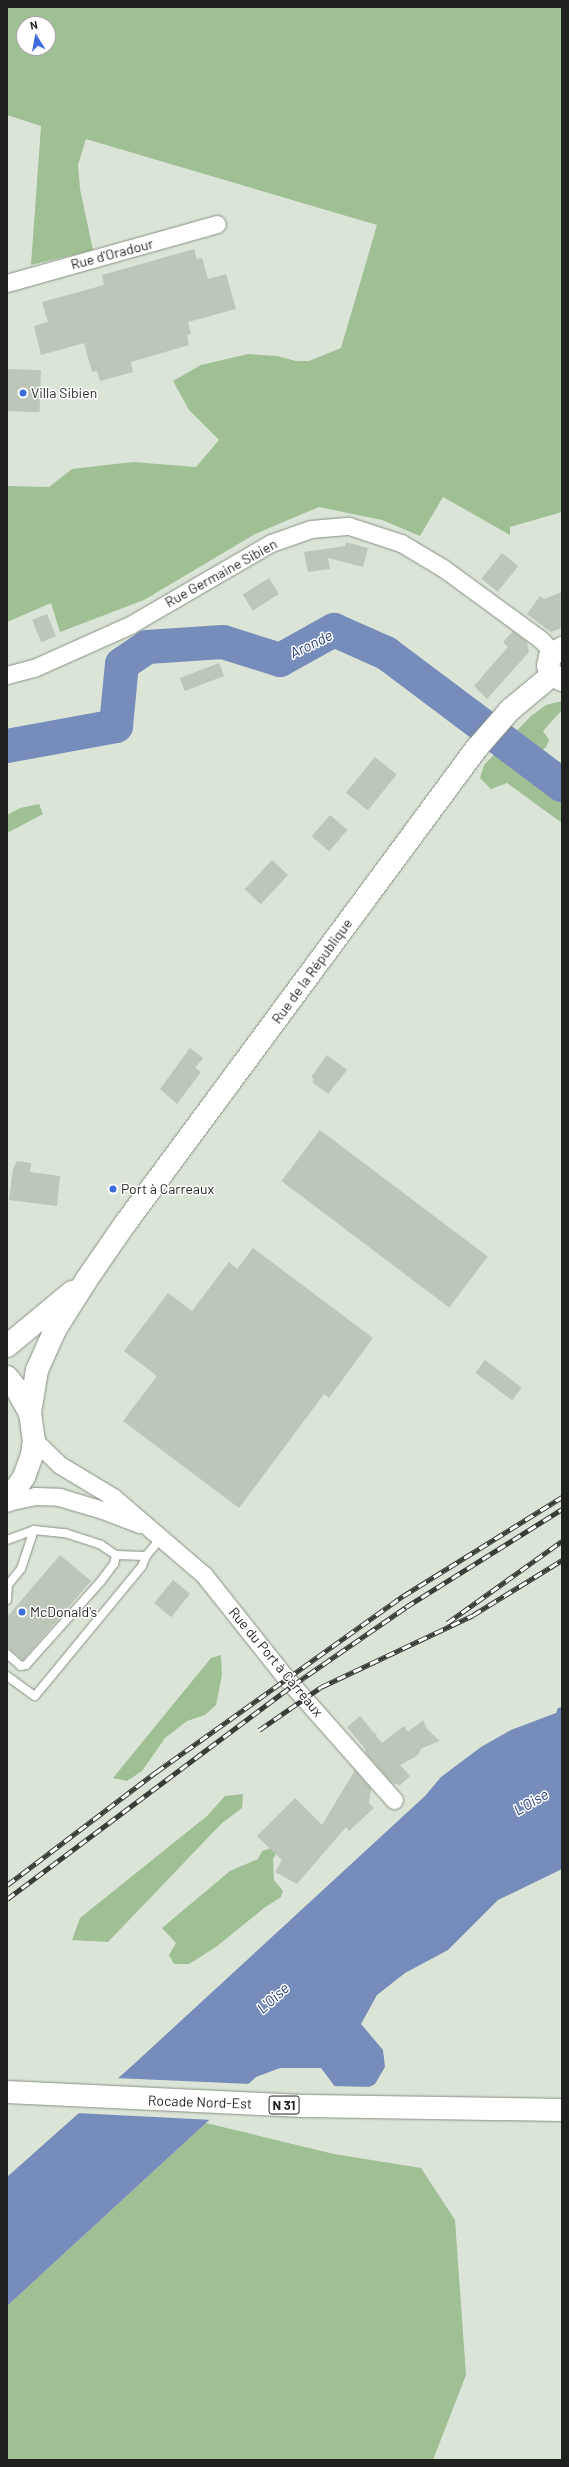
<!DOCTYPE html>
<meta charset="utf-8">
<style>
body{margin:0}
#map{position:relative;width:569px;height:2467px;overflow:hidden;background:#dbe5d7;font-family:Barlow,sans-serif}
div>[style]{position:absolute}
.green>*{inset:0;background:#9fbf94}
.water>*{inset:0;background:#768cba}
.pier>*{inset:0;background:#dbe5d7}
.river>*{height:34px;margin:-17px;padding:0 17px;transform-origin:17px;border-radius:17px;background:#768cba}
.building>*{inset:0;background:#bcc6b9;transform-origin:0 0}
.roads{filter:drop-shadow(0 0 1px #879084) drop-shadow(0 0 1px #879084)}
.lane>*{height:8px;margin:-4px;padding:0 4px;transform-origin:4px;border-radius:4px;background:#fff}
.street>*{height:17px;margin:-8.5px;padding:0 8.5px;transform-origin:8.5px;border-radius:8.5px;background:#fff}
.secondary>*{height:22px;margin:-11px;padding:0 11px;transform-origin:11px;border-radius:11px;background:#fff}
.primary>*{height:22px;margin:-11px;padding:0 11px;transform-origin:11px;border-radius:11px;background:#fff}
.rail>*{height:4.5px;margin-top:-2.25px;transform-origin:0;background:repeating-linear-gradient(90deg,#fff 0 9px,#393d37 0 18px);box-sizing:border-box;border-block:1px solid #393d37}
.dots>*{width:11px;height:11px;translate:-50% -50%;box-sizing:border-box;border:2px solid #fff;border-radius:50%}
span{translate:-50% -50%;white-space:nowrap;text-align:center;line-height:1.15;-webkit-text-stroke:3px #fff;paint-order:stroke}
.shield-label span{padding:1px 3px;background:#fff;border:1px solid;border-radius:3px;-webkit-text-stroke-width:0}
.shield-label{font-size:13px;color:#1f221e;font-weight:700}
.street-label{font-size:14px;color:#1f221e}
.poi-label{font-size:14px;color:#1f221e}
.left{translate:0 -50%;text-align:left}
.water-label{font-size:15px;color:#273f79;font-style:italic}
.frame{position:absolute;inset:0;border:8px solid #1f221e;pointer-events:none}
.north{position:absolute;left:16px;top:16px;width:40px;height:40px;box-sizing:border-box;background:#fff;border:1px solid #a5a7a5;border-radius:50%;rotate:349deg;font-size:11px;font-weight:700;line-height:16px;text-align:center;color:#1f221e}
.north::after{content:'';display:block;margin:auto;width:14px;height:18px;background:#3f6cdd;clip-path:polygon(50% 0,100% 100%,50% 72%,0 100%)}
</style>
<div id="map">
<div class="green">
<i style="clip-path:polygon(evenodd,7px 7px,562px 7px,562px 512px,510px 527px,510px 535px,443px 497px,420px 536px,382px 520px,319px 507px,255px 534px,144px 600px,60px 632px,51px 603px,7px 622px,7px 486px,49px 487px,72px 469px,133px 462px,196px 467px,219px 440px,189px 410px,173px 381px,201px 365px,248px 354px,277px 356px,296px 361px,309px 361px,341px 348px,377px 225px,86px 139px,78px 165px,80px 189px,93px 250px,31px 265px,41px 126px,7px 115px,7px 7px,24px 24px,48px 24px,48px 48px,24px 48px,24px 24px)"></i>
<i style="clip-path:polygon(562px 701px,562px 710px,543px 731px,549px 740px,546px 747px,524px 768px,529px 775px,537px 779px,552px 778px,562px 767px,562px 823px,507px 783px,491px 789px,480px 778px,484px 765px,531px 716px,546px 705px)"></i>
<i style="clip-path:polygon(39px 804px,43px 814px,7px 833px,7px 815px,20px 808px)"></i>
<i style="clip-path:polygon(221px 1655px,222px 1675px,216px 1705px,205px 1715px,187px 1721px,165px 1738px,142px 1771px,127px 1781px,113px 1778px,211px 1658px)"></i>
<i style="clip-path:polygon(243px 1794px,242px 1808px,222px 1823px,108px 1942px,72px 1940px,80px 1918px,207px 1816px,225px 1796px)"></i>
<i style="clip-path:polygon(281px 1845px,273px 1859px,274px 1880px,283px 1891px,281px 1897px,264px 1908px,216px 1947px,189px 1964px,174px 1964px,169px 1955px,176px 1943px,162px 1928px,230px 1871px,258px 1859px,262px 1851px)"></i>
<i style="clip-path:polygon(206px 2123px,334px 2154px,421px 2168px,455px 2220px,466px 2375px,433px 2460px,7px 2460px,7px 2306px)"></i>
</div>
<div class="water">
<i style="clip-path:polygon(562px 1707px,562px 1869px,498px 1900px,448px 1950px,405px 1973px,377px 1995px,361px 2024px,383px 2050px,385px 2067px,375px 2084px,345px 2100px,321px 2068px,280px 2068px,256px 2077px,7px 2306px,7px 2177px,134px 2064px,425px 1796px,441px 1777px,481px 1747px,511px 1730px,556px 1713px,558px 1708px)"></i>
</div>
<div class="pier">
<i style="clip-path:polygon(115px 2078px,251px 2084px,213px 2120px,76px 2113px)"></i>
<i style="clip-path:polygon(332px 2086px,374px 2087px,346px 2102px)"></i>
</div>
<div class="river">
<i style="left:7px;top:746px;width:111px;rotate:-10.4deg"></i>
<i style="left:116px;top:726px;width:62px;rotate:-84.5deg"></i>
<i style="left:122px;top:664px;width:30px;rotate:-34deg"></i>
<i style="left:147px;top:647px;width:76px;rotate:-3.8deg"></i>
<i style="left:223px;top:642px;width:60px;rotate:17.5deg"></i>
<i style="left:280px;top:660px;width:62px;rotate:-29.1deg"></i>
<i style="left:334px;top:630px;width:57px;rotate:23.9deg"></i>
<i style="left:386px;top:653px;width:220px;rotate:36.9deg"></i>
</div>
<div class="building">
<i style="clip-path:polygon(194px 249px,197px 259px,202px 258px,208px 279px,226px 274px,236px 309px,188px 322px,191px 334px,187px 335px,189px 345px,131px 362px,133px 372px,100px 381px,97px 371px,92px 372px,84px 343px,41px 355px,34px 326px,48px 322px,42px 302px,104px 285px,102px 275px)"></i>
<i style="left:7px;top:369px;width:34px;height:42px;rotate:2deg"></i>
<i style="clip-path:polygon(346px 542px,368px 548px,363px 567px,328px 558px,330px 569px,308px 572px,304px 552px,345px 546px)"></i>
<i style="left:502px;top:553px;width:21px;height:33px;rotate:39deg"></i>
<i style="left:269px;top:578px;width:19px;height:31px;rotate:58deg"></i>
<i style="clip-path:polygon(562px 592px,562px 628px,551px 632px,527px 614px,540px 596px,544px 599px)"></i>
<i style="left:47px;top:614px;width:24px;height:16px;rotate:68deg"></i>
<i style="clip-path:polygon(513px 631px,527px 642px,529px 652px,487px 699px,474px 686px,508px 647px,503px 642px)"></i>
<i style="left:219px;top:663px;width:14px;height:42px;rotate:69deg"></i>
<i style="left:375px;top:757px;width:28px;height:46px;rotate:39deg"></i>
<i style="left:330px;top:815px;width:23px;height:28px;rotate:41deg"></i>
<i style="left:272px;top:860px;width:22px;height:40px;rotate:43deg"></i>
<i style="clip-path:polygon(190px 1048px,203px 1058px,195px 1068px,201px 1072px,177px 1104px,160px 1089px)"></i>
<i style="clip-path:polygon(327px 1055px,347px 1070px,328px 1094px,312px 1082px,314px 1079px,311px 1077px)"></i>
<i style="left:320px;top:1130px;width:210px;height:64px;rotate:37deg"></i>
<i style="clip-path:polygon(17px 1161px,31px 1163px,30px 1172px,60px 1176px,57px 1206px,9px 1200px,13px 1169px)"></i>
<i style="clip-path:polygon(253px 1248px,373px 1338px,329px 1398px,324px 1394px,239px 1508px,123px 1421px,157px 1376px,124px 1351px,168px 1293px,192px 1311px,229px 1262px,237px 1269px)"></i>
<i style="left:485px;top:1360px;width:46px;height:16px;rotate:37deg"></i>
<i style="clip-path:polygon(60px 1555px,91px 1581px,23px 1660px,7px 1647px,7px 1617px)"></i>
<i style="left:173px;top:1580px;width:22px;height:30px;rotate:39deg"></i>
<i style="clip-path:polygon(360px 1716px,375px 1734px,377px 1731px,376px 1736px,382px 1743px,404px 1726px,408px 1732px,423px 1720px,427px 1729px,440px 1741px,422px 1748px,417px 1756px,400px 1765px,410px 1776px,400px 1785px,392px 1783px,365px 1752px,366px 1750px,347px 1727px)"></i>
<i style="clip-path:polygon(355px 1770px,371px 1789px,369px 1803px,374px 1808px,349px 1831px,346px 1827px,297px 1884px,275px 1872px,282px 1860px,257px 1836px,295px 1798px,322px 1825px)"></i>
</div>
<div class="roads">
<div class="lane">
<i style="left:7px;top:1540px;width:29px;rotate:-20deg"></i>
<i style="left:34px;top:1530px;width:31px;rotate:6deg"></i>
<i style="left:65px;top:1533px;width:38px;rotate:18deg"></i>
<i style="left:101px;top:1545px;width:18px;rotate:34deg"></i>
<i style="left:116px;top:1555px;width:30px;rotate:2deg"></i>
<i style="left:7px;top:1586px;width:22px;rotate:-51deg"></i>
<i style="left:21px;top:1569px;width:41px;rotate:-71.6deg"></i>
<i style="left:7px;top:1600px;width:14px;rotate:-86deg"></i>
<i style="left:7px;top:1654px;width:18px;rotate:41deg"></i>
<i style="left:21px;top:1666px;width:5px;rotate:-11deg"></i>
<i style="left:26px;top:1665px;width:113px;rotate:-48.2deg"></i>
<i style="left:101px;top:1581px;width:21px;rotate:-53deg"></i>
<i style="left:114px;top:1564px;width:9px;rotate:-77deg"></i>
<i style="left:7px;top:1676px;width:34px;rotate:36deg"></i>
<i style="left:35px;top:1696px;width:168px;rotate:-50.5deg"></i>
<i style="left:142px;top:1566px;width:11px;rotate:-68deg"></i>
<i style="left:146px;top:1556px;width:23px;rotate:-50deg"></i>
</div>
<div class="street">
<i style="left:7px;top:283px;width:218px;rotate:-15.7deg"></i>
<i style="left:7px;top:675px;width:28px;rotate:-15deg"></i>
<i style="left:34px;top:668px;width:105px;rotate:-24.1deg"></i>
<i style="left:130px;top:625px;width:163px;rotate:-30.2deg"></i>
<i style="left:271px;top:543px;width:42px;rotate:-19.3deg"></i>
<i style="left:311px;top:529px;width:38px;rotate:-5deg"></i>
<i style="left:349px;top:526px;width:55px;rotate:18.1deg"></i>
<i style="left:401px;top:543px;width:49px;rotate:30.8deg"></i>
<i style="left:443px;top:568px;width:120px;rotate:36.2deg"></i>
<i style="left:540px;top:639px;width:18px;rotate:45deg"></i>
<i style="left:34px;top:1440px;width:36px;rotate:44deg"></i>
<i style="left:60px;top:1465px;width:62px;rotate:31.1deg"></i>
<i style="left:113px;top:1497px;width:120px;rotate:40.6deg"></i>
<i style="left:204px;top:1575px;width:132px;rotate:51.5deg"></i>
<i style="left:286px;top:1678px;width:163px;rotate:48.5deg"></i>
<i style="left:7px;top:1502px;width:29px;rotate:-12deg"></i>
<i style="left:35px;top:1496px;width:24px;rotate:2deg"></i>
<i style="left:59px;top:1497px;width:46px;rotate:16.5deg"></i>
<i style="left:103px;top:1510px;width:39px;rotate:21deg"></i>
</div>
<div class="secondary">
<i style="left:562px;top:648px;width:14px;rotate:146deg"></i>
<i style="left:550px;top:656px;width:10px;rotate:101deg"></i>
<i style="left:548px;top:666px;width:10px;rotate:66deg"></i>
<i style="left:552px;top:675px;width:11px;rotate:27deg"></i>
<i style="left:7px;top:1346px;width:85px;rotate:-39.7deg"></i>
<i style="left:7px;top:1377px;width:14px;rotate:51deg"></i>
<i style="left:16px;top:1388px;width:29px;rotate:61deg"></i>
<i style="left:30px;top:1413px;width:27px;rotate:82deg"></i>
<i style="left:34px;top:1440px;width:15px;rotate:98deg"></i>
<i style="left:32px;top:1455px;width:23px;rotate:110deg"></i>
<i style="left:24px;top:1477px;width:29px;rotate:125deg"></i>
<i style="left:30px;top:1413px;width:44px;rotate:-80.8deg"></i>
<i style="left:37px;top:1370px;width:44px;rotate:-65.8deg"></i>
<i style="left:55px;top:1330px;width:60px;rotate:-57.9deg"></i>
<i style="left:87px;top:1279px;width:67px;rotate:-55.4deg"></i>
<i style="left:125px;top:1224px;width:591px;rotate:-53.54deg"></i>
<i style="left:476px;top:749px;width:52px;rotate:-48.9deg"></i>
<i style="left:510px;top:710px;width:55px;rotate:-39.8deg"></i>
</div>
<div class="primary">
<i style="left:7px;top:2092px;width:301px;rotate:2.7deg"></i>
<i style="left:308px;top:2106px;width:254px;rotate:0.9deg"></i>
</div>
</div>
<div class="rail">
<i style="left:447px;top:1623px;width:141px;rotate:-35.5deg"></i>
<i style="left:259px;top:1730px;width:75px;rotate:-34.7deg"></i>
<i style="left:321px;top:1687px;width:168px;rotate:-25.3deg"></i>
<i style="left:473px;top:1615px;width:105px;rotate:-31.7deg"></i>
<i style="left:7px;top:1885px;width:187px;rotate:-37.2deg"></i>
<i style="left:156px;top:1772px;width:303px;rotate:-35.5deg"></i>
<i style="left:403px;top:1596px;width:187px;rotate:-31.9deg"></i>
<i style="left:7px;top:1899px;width:357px;rotate:-36.8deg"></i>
<i style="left:293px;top:1685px;width:137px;rotate:-34.6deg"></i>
<i style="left:406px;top:1607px;width:184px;rotate:-32.1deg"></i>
</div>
<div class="dots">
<i style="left:23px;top:393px;background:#3f6cdd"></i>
<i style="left:113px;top:1189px;background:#3f6cdd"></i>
<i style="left:22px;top:1612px;background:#3f6cdd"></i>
</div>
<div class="shield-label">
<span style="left:284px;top:2105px">N 31</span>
</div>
<div class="street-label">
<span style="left:112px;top:254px;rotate:-15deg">Rue d'Oradour</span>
<span style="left:221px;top:573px;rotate:-29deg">Rue Germaine Sibien</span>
<span style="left:312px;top:971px;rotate:-54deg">Rue de la République</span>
<span style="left:276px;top:1662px;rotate:50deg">Rue du Port à Carreaux</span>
<span style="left:200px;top:2102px;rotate:2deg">Rocade Nord-Est</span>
</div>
<div class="poi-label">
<span class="left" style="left:31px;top:393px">Villa Sibien</span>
<span class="left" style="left:121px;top:1189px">Port à Carreaux</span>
<span class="left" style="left:30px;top:1612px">McDonald's</span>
</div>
<div class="water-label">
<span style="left:311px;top:644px;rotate:-26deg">Aronde</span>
<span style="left:531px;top:1802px;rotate:-30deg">L'Oise</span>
<span style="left:273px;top:1998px;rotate:-42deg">L'Oise</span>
</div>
<div class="frame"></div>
<div class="north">N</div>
</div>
